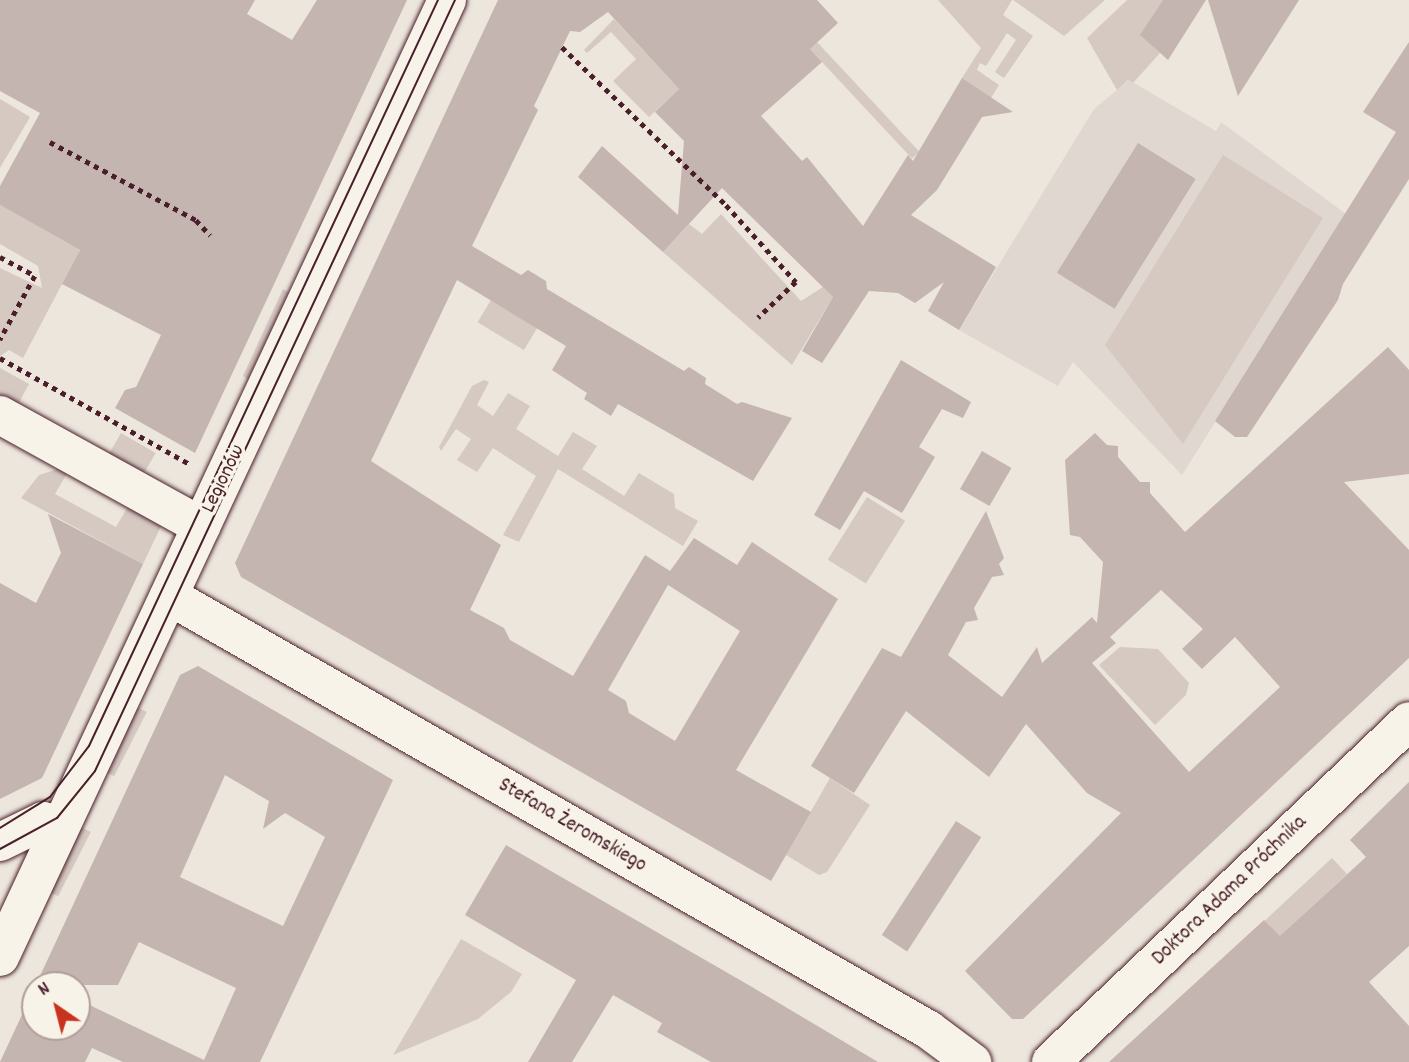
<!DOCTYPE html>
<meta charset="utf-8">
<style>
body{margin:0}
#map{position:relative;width:1409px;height:1062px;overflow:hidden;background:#ece6dd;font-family:Dekko,sans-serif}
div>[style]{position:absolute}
.built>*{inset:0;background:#e0d7d0}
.green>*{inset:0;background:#d5c9c2;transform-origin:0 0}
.building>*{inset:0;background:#c4b5b0;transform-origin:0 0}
.path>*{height:4.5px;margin-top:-2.25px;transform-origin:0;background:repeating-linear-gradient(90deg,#4a1f2b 0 5px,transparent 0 10px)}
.roads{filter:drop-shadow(0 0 2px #4a1f2b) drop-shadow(0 0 2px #4a1f2b)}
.minor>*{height:38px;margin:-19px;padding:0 19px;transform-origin:19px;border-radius:19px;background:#f7f3e8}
.tram>*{height:2px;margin:-1px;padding:0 1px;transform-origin:1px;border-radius:1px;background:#4a1f2b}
span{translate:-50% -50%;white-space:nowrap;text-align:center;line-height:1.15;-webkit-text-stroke:7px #f7f3e8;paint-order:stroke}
.street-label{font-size:21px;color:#4a1f2b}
.north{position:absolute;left:21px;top:971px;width:70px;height:70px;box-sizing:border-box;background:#f7f3e8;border:2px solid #b29e9c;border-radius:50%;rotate:325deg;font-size:19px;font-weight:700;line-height:28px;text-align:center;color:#4a1f2b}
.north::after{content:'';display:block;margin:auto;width:24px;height:32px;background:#c8321e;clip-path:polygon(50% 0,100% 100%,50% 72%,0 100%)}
</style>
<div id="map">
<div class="built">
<i style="clip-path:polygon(1129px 80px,1216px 131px,1221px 122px,1346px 214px,1182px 475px,1073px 362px,1058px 386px,959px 330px,1094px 109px)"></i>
</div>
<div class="green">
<i style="clip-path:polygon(938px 0,1012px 0,1003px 15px,1033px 36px,1004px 78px,995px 72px,1016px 40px,1007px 33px,986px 66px,980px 63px,977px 70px,999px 85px,991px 98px,962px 78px,981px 48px)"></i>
<i style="clip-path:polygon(1013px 0,1105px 0,1064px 36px)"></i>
<i style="clip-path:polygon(1127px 0,1163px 0,1141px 35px,1160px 53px,1133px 83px,1128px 80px,1117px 90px,1087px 38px)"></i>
<i style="clip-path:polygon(614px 19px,679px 89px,649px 117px,613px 81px,636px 59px,611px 32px,587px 53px,584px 50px)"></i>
<i style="left:817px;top:42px;width:150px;height:10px;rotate:47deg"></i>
<i style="clip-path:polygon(0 99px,30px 117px,0 168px)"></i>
<i style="clip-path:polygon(1223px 155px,1323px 218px,1183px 444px,1105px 345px)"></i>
<i style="clip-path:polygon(0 205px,80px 250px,23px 358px,9px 350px,0 356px,0 268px,42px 288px,38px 266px,0 244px)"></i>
<i style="clip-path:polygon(721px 214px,801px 301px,823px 287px,833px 297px,792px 365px,663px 252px,689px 224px,702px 234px)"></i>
<i style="clip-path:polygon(283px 289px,289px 292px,248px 379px,243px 376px)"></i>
<i style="left:491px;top:300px;width:54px;height:26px;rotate:31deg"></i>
<i style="clip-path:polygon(0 368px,29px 384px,16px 408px,0 399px)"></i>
<i style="clip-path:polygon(484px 380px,489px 382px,477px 405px,493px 416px,508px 393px,530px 406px,516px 429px,558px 456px,573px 432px,597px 446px,582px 469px,624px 496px,639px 473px,674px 494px,675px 508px,698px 521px,683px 546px,558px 469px,519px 542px,503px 535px,536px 476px,493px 448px,477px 472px,457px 460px,471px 439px,456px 429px,441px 451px,439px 447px,472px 386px)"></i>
<i style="left:121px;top:433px;width:40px;height:28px;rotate:30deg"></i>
<i style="clip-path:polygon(58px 469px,69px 470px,55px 494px,116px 527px,130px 503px,163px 522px,143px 564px,21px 498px,39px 475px)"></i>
<i style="left:867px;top:497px;width:45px;height:74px;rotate:32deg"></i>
<i style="clip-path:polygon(1120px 647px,1158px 649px,1189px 683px,1186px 695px,1155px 725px,1099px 665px)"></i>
<i style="left:137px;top:707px;width:11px;height:72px;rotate:27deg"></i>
<i style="clip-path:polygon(830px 778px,870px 805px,827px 872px,819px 875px,786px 855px)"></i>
<i style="left:81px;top:827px;width:11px;height:72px;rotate:27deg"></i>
<i style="left:1332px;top:858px;width:22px;height:92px;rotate:47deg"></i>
<i style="clip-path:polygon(461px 939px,522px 974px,511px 992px,478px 1019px,393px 1055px)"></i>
</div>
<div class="building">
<i style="clip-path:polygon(0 0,255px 0,247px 14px,292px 40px,317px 0,407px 0,195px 453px,115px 408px,125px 390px,136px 387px,161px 335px,62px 284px,80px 250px,0 205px,0 186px,40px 113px,0 91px)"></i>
<i style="clip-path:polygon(evenodd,498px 0,817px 0,838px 23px,810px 49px,822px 62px,761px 116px,802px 161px,807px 157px,863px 226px,908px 155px,913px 161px,962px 78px,1013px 112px,982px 117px,937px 190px,911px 215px,996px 267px,959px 330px,928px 311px,944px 282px,915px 303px,898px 293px,869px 291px,822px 363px,802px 351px,833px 297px,722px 188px,663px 252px,578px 177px,602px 146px,678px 215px,684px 141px,655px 112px,679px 89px,608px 12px,580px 32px,570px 31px,534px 106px,538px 110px,472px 246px,521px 275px,528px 270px,546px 281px,547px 289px,684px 371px,689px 367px,706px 378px,705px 384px,737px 404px,742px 402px,792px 418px,753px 481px,618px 404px,611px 416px,584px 399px,587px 393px,552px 370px,566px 346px,457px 280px,371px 461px,501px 545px,470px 610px,504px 628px,510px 640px,573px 676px,645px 555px,670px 571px,694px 538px,737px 565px,752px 542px,838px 599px,736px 770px,811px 812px,771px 881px,241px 577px,235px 563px,498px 0,668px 585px,740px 631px,675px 741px,629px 713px,626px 701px,608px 690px,668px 585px)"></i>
<i style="clip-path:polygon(1163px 0,1206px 0,1168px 60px,1140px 35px)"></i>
<i style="clip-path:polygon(1208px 0,1299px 0,1238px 96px)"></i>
<i style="clip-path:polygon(1409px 42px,1409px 179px,1343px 284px,1338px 300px,1247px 437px,1235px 437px,1215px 421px,1396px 132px,1363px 112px)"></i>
<i style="left:1138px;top:143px;width:68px;height:153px;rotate:32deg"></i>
<i style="clip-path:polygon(evenodd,1388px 347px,1409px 370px,1409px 474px,1344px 482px,1409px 550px,1409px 658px,1023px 1019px,1012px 1019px,965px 971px,1121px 813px,1087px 793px,1026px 724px,989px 777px,906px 711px,854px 793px,811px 766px,882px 648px,901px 657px,986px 511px,1004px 558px,999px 564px,1004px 575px,992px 577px,974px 608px,978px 620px,966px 622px,948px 655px,1002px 697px,1037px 647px,1042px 663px,1092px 617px,1097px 623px,1103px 562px,1080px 537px,1070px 535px,1065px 460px,1095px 433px,1107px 445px,1118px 446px,1118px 457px,1140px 482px,1150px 482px,1150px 493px,1185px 532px,1388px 347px,1161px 590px,1203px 629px,1182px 649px,1202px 669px,1235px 637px,1280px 687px,1189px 772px,1092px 663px,1116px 643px,1110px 637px,1161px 590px)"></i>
<i style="clip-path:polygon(901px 360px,971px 402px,963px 418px,942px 409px,919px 447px,935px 457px,902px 513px,864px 491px,840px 530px,814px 515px)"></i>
<i style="left:982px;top:451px;width:34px;height:44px;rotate:30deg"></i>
<i style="clip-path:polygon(48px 514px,143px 564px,42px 778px,0 799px,0 583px,36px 603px,61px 553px)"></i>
<i style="clip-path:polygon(evenodd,198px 666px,393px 780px,260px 1062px,123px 1062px,92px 1048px,85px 1062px,0 1062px,180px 675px,198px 666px,225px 775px,269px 801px,263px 829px,285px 813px,325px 837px,283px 926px,180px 877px,225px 775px,198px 666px,139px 942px,236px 988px,204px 1060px,77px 999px,77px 1027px,35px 1027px,35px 985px,118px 985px,139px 942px)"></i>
<i style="clip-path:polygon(1409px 782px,1409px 946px,1369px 982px,1409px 1026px,1409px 1062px,1109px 1062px,1264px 920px,1280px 936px,1366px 857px,1350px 840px)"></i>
<i style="left:956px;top:821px;width:30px;height:136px;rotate:33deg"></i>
<i style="clip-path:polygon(506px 845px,752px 987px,878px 1062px,711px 1062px,657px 1032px,662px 1023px,613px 995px,572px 1062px,528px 1062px,576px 980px,465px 915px)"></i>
</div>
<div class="path">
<i style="left:562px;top:47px;width:228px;rotate:43.9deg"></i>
<i style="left:726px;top:205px;width:104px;rotate:47.7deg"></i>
<i style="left:796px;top:282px;width:52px;rotate:136.5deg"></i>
<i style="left:50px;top:142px;width:166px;rotate:28.1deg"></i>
<i style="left:196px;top:220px;width:21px;rotate:47deg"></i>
<i style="left:0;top:257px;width:40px;rotate:28deg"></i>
<i style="left:35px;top:276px;width:73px;rotate:118.7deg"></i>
<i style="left:0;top:358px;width:218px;rotate:29.2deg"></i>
</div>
<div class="roads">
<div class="minor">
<i style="left:0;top:415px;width:230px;rotate:28.9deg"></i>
<i style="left:169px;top:596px;width:875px;rotate:29.73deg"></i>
<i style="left:929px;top:1030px;width:54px;rotate:36.7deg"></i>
<i style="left:0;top:842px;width:48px;rotate:-26deg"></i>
<i style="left:43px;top:821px;width:18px;rotate:13deg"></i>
<i style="left:0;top:957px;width:1056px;rotate:-64.96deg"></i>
<i style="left:1051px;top:1062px;width:494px;rotate:-43.6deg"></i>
</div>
</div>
<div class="tram">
<i style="left:0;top:828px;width:59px;rotate:-31.8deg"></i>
<i style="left:50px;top:797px;width:64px;rotate:-52.6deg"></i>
<i style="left:89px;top:746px;width:824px;rotate:-64.93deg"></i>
<i style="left:0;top:849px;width:65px;rotate:-28.5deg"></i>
<i style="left:57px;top:818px;width:60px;rotate:-51deg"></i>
<i style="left:95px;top:771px;width:851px;rotate:-64.97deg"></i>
</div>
<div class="street-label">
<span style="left:224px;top:479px;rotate:-64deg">Legionów</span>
<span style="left:572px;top:826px;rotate:30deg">Stefana Żeromskiego</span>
<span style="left:1230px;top:891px;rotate:-44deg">Doktora Adama Próchnika</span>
</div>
<div class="north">N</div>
</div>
